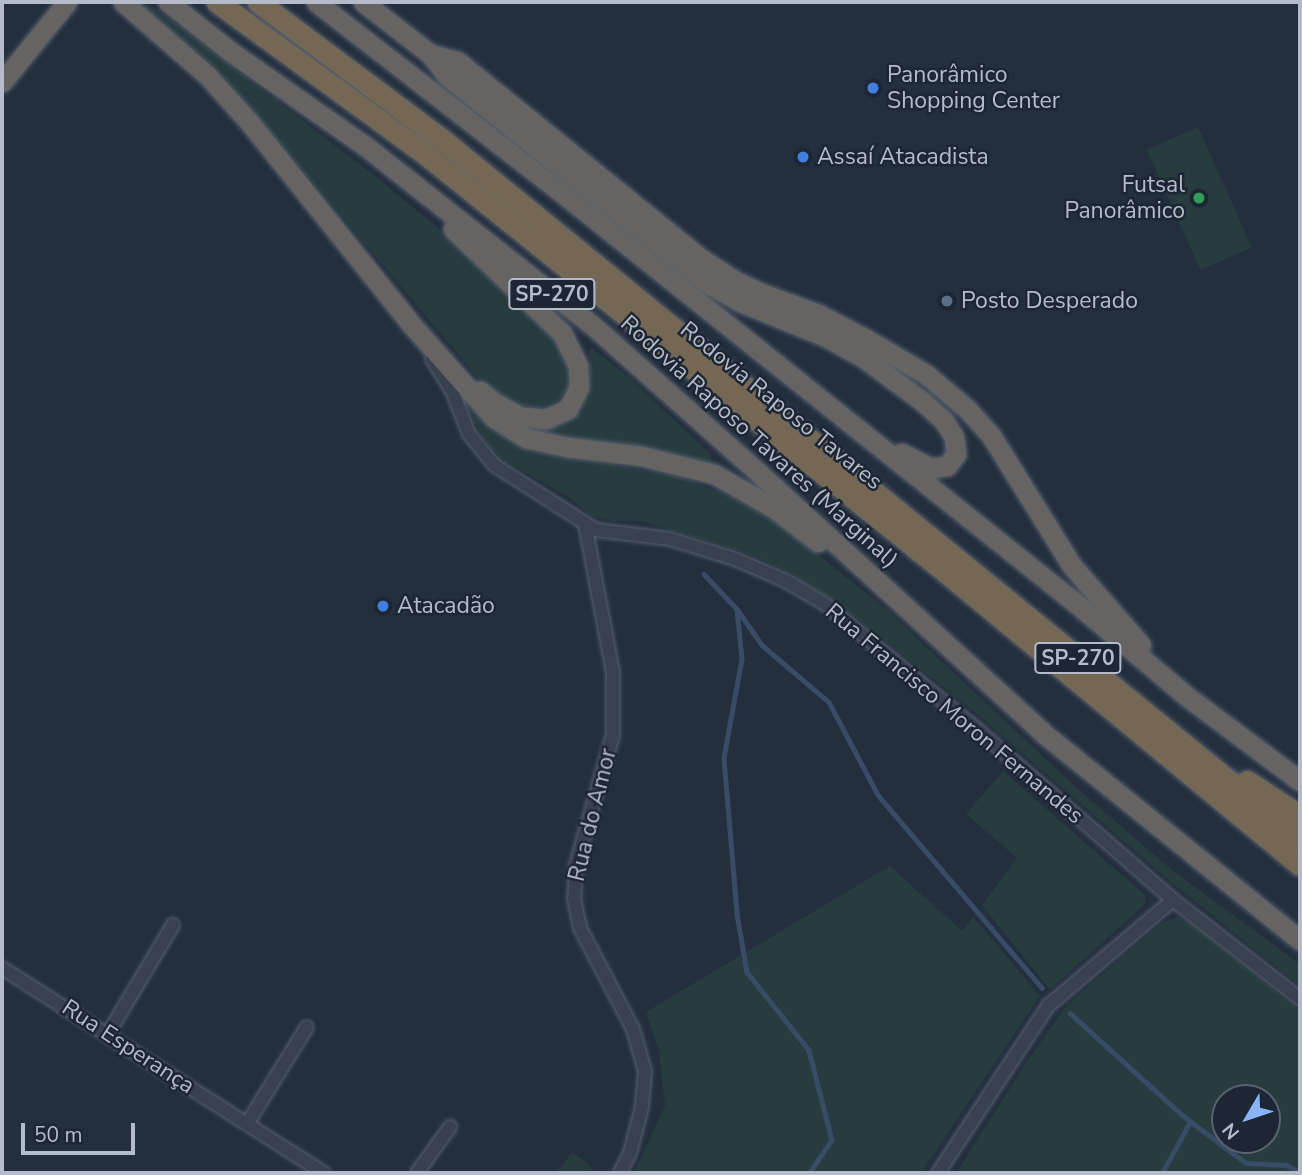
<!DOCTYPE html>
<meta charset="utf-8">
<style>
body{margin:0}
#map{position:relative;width:1302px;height:1175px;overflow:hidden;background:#242f3e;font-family:"Nunito Sans",sans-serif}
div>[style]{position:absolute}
.green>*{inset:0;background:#263c3f;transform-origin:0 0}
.stream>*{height:4.5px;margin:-2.25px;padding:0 2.25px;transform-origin:2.25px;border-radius:2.25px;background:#394c67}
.roads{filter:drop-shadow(0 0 2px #565f6c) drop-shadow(0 0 2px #565f6c)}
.minor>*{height:12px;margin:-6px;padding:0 6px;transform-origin:6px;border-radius:6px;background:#38414e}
.trunk>*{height:19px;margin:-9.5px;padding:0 9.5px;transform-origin:9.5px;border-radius:9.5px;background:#656462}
.motorway>*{height:21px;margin:-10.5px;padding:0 10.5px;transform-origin:10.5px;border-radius:10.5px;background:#746855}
.dots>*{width:19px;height:19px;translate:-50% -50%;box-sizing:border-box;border:4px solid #1d2633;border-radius:50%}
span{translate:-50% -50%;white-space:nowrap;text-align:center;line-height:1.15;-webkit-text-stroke:5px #1d2633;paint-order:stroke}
.shield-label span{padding:2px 5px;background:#1d2633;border:2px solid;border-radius:5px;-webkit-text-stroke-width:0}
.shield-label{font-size:21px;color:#b4bcc9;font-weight:700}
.poi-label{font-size:23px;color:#b4bcc9}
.left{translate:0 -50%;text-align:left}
.right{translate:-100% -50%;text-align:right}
.street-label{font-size:23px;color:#b4bcc9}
.frame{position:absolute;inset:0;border:4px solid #b4bcc9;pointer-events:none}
.north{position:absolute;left:1211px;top:1084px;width:70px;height:70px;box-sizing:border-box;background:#1d2633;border:2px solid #59626f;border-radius:50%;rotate:231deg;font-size:19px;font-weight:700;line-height:28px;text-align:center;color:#b4bcc9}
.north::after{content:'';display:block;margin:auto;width:24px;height:32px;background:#8ab4f8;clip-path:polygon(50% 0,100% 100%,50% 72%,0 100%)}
.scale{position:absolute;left:21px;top:1123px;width:114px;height:32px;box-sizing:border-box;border:4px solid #b4bcc9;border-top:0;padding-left:9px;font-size:21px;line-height:24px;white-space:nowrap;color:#b4bcc9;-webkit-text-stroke:5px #1d2633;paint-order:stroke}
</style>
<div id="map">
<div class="green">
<i style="clip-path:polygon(134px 2px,147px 2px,374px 175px,529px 303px,556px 338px,569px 369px,569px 387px,559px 400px,541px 407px,519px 405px,498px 396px,478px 378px,216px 67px)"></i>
<i style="left:1198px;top:127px;width:132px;height:56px;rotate:66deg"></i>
<i style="clip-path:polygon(592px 348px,630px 378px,710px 454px,712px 463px,593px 444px,526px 429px,514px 420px,566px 420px,578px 412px,590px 381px,589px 351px)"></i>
<i style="clip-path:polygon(470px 401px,564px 456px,677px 476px,727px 495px,781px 525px,887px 610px,1079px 790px,1172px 870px,1300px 964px,1300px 986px,1172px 883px,976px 713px,835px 601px,788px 572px,741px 551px,641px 521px,611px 521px,591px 516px,572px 499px,500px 458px,481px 435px,469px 410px)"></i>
<i style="clip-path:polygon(1003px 771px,1145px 895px,1145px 904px,1050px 990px,982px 905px,1017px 858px,966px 814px)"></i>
<i style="clip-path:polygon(890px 866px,962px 931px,973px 917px,1040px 996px,921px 1173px,634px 1173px,665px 1106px,659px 1050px,646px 1012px)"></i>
<i style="clip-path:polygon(evenodd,1177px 917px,1189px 922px,1300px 1011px,1300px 1173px,956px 1173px,1027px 1061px,1067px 1005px,1161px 923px,1177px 917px,1225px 1098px,1267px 1098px,1267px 1140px,1225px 1140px,1225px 1098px)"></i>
<i style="clip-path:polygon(572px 1152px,593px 1168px,590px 1173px,556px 1173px)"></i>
</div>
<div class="stream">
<i style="left:704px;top:574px;width:48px;rotate:46.7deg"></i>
<i style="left:737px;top:609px;width:44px;rotate:55.2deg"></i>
<i style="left:762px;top:645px;width:88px;rotate:40.4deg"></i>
<i style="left:829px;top:702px;width:105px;rotate:62.2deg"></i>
<i style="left:878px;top:795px;width:253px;rotate:49.6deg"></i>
<i style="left:737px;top:609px;width:50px;rotate:84.3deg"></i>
<i style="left:742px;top:659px;width:101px;rotate:100.3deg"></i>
<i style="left:724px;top:758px;width:157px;rotate:85.2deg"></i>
<i style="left:737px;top:914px;width:59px;rotate:80.2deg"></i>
<i style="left:747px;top:972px;width:100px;rotate:51.5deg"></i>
<i style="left:809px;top:1050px;width:93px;rotate:75.7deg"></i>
<i style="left:832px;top:1140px;width:40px;rotate:124deg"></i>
<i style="left:1070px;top:1013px;width:150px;rotate:42.3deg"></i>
<i style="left:1181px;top:1114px;width:81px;rotate:37deg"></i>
<i style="left:1246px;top:1163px;width:40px;rotate:2.9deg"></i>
<i style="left:1286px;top:1165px;width:16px;rotate:27deg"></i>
<i style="left:1162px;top:1173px;width:58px;rotate:-61.2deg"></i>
</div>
<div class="roads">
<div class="minor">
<i style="left:432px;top:359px;width:40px;rotate:58deg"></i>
<i style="left:453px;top:393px;width:44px;rotate:68.7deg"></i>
<i style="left:469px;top:434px;width:40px;rotate:51deg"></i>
<i style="left:494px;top:465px;width:121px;rotate:32.5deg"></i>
<i style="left:596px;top:530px;width:75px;rotate:6.9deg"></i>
<i style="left:670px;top:539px;width:68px;rotate:17.1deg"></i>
<i style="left:735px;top:559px;width:56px;rotate:23.3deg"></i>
<i style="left:786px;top:581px;width:45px;rotate:30.5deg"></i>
<i style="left:825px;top:604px;width:190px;rotate:39.5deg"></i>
<i style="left:972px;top:725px;width:267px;rotate:41deg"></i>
<i style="left:1173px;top:900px;width:161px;rotate:37.9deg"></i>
<i style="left:585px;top:524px;width:151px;rotate:79.3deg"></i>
<i style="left:613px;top:672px;width:63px;rotate:90deg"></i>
<i style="left:613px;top:735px;width:135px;rotate:105.9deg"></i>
<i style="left:576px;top:865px;width:34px;rotate:93deg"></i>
<i style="left:574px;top:899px;width:30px;rotate:78deg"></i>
<i style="left:580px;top:928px;width:114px;rotate:62.3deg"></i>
<i style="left:633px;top:1029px;width:44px;rotate:74.1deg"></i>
<i style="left:645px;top:1071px;width:36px;rotate:95deg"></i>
<i style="left:642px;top:1107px;width:48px;rotate:104.6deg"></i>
<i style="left:630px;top:1153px;width:22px;rotate:117deg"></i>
<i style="left:2px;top:968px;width:382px;rotate:32.5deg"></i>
<i style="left:108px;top:1034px;width:127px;rotate:-59.2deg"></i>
<i style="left:247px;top:1124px;width:114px;rotate:-58.3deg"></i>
<i style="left:417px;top:1173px;width:57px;rotate:-54.3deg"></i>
<i style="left:938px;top:1173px;width:200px;rotate:-56.6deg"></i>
<i style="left:1048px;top:1006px;width:164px;rotate:-40.3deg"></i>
</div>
<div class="trunk">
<i style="left:123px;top:2px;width:111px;rotate:41deg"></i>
<i style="left:207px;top:75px;width:64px;rotate:48.1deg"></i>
<i style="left:250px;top:123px;width:256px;rotate:51.3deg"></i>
<i style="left:410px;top:323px;width:127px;rotate:48.5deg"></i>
<i style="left:494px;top:418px;width:38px;rotate:32deg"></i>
<i style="left:526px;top:438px;width:42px;rotate:12.4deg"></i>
<i style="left:567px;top:447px;width:75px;rotate:6.9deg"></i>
<i style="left:641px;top:456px;width:75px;rotate:13.9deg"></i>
<i style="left:714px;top:474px;width:70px;rotate:29.8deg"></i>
<i style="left:775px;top:509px;width:54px;rotate:37.5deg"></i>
<i style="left:168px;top:2px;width:80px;rotate:38.4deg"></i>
<i style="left:231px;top:52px;width:162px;rotate:35deg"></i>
<i style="left:364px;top:145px;width:289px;rotate:38.3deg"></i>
<i style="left:591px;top:324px;width:227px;rotate:41.6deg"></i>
<i style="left:761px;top:475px;width:381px;rotate:42.4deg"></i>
<i style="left:1042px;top:732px;width:331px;rotate:38.9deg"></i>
<i style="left:316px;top:2px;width:316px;rotate:37.8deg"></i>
<i style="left:566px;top:196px;width:662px;rotate:38.62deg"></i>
<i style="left:1083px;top:609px;width:133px;rotate:40.1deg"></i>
<i style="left:1185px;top:695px;width:144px;rotate:36.8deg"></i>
<i style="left:363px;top:2px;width:85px;rotate:37.8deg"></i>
<i style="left:430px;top:54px;width:28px;rotate:52deg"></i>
<i style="left:447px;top:76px;width:329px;rotate:38.6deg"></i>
<i style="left:704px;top:281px;width:39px;rotate:30deg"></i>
<i style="left:738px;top:301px;width:97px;rotate:22.3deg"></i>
<i style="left:828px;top:338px;width:41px;rotate:29.1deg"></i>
<i style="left:864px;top:358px;width:72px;rotate:36.6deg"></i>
<i style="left:922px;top:401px;width:30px;rotate:42deg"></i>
<i style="left:944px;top:421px;width:19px;rotate:58deg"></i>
<i style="left:954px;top:437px;width:17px;rotate:83deg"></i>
<i style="left:956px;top:454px;width:15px;rotate:127deg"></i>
<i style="left:947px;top:466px;width:16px;rotate:173deg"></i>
<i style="left:931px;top:468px;width:33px;rotate:-153deg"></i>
<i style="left:430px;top:54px;width:28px;rotate:15deg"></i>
<i style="left:457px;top:61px;width:316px;rotate:39deg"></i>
<i style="left:703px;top:260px;width:35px;rotate:33deg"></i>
<i style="left:732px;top:279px;width:32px;rotate:26deg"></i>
<i style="left:761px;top:293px;width:61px;rotate:20.2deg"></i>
<i style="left:818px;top:314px;width:54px;rotate:27.5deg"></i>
<i style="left:866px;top:339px;width:71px;rotate:30.5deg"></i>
<i style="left:927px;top:375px;width:54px;rotate:40.5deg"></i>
<i style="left:968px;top:410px;width:36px;rotate:48deg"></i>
<i style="left:992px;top:437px;width:152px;rotate:58.2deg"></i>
<i style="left:1072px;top:566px;width:105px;rotate:48.9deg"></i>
<i style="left:2px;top:82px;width:103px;rotate:-50.9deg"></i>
<i style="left:453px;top:229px;width:151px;rotate:43.7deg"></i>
<i style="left:562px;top:333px;width:37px;rotate:64deg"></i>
<i style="left:578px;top:366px;width:21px;rotate:87deg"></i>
<i style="left:579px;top:387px;width:25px;rotate:117deg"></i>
<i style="left:568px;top:409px;width:24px;rotate:156deg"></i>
<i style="left:546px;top:419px;width:27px;rotate:-174deg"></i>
<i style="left:519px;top:416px;width:31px;rotate:-151deg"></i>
<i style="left:492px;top:401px;width:16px;rotate:-140deg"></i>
</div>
<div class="motorway">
<i style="left:217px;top:2px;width:256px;rotate:36.1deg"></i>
<i style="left:424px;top:153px;width:671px;rotate:38.77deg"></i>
<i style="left:947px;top:573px;width:458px;rotate:39.6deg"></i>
<i style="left:258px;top:2px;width:227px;rotate:36.8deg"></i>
<i style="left:440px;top:138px;width:1110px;rotate:39.18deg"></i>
<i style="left:1247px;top:781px;width:64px;rotate:33.4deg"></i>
</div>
</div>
<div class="dots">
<i style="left:873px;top:88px;background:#3f7fe0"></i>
<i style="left:803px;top:157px;background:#3f7fe0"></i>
<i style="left:1199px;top:198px;background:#2e9e5b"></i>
<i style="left:947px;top:301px;background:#5c6f8a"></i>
<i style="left:383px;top:606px;background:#3f7fe0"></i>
</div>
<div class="shield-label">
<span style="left:552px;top:294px">SP-270</span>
<span style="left:1078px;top:658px">SP-270</span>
</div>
<div class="poi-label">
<span class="left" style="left:887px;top:88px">Panorâmico<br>Shopping Center</span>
<span class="left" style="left:817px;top:157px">Assaí Atacadista</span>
<span class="right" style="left:1185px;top:198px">Futsal<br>Panorâmico</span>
<span class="left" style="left:961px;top:301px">Posto Desperado</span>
<span class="left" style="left:397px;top:606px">Atacadão</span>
</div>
<div class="street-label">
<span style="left:781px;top:406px;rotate:39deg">Rodovia Raposo Tavares</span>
<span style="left:759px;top:442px;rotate:42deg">Rodovia Raposo Tavares (Marginal)</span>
<span style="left:954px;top:714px;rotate:40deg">Rua Francisco Moron Fernandes</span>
<span style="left:593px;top:815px;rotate:-76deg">Rua do Amor</span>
<span style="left:128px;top:1047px;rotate:33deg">Rua Esperança</span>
</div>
<div class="frame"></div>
<div class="north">N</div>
<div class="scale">50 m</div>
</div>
